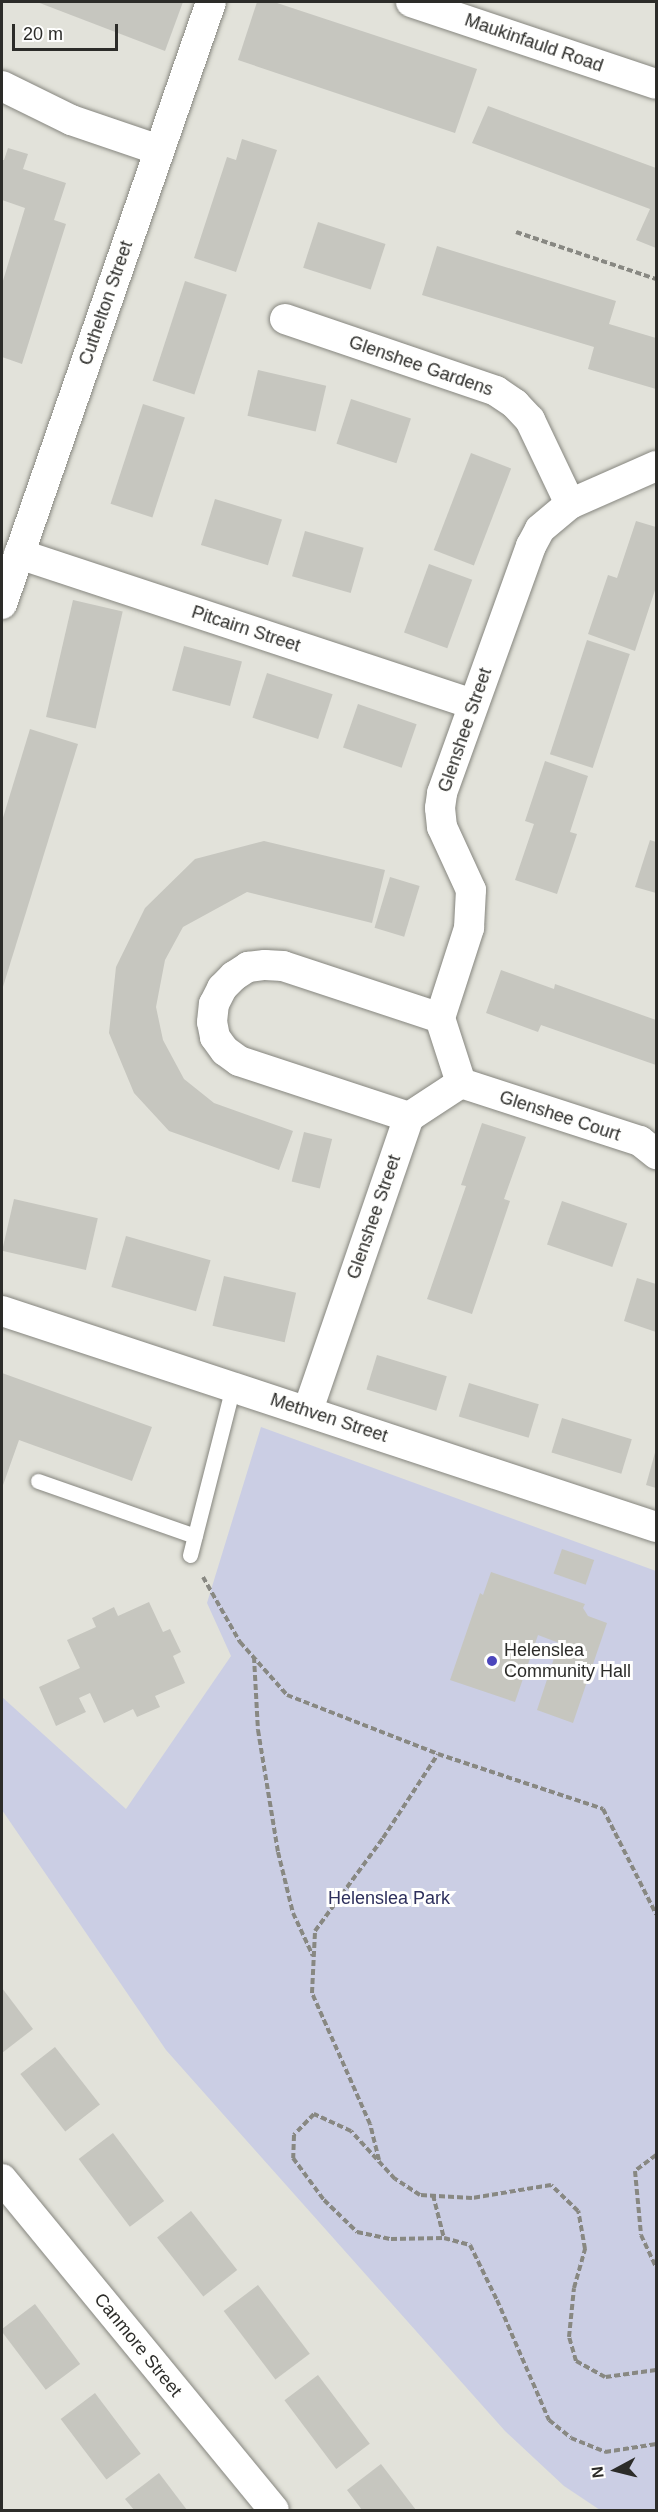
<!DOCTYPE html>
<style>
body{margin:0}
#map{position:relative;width:658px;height:2512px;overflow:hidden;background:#e2e2da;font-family:Arial,sans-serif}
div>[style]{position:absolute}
.green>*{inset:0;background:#cbcee4}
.building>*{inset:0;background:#c6c6bf;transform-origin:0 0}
.path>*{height:4px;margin-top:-2px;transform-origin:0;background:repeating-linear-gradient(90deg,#888882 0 6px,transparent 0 9px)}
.roads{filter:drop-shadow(0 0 2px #86867f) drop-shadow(0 0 2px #86867f)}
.lane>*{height:15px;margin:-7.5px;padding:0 7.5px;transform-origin:7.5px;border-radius:7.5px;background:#fff}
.street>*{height:30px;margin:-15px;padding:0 15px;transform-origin:15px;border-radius:15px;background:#fff}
.dots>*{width:16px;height:16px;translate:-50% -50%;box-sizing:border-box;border:3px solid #fffffe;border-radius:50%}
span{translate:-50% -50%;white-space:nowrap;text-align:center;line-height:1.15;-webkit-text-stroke:6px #fffffe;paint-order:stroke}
.street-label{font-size:18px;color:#2c2c29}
.poi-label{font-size:18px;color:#2c2c29}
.left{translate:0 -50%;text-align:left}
.park-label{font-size:18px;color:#2e305d}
.frame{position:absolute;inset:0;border:3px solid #2c2c29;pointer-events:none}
.north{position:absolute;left:586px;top:2440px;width:60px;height:60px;-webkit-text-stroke:4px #fffffe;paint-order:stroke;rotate:263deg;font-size:16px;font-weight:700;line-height:24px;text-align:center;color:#2c2c29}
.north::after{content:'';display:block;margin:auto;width:21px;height:27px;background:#2c2c29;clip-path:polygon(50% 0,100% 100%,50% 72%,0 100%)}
.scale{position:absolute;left:12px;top:24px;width:106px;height:27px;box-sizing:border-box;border:3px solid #2c2c29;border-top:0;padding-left:8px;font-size:18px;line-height:21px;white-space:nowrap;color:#2c2c29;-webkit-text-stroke:4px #fffffe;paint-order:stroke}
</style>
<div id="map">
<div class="green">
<i style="clip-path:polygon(261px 1427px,656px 1571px,656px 2510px,600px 2510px,564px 2486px,505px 2431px,166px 2050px,2px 1810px,2px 1697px,126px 1809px,231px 1656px,207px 1603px)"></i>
</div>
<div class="building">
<i style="clip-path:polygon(37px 2px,183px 2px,165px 51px)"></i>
<i style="clip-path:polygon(257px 2px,274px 2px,477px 69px,455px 133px,238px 60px)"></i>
<i style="clip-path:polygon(488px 106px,656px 168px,656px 248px,636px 240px,650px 209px,472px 143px)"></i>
<i style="clip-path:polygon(242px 139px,277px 150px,236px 272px,194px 258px,227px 157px,236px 160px)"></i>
<i style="clip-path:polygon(8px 148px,28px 154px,23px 169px,66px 183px,54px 220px,66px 224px,22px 364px,2px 357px,2px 284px,25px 208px,2px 200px,2px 160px,4px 160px)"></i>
<i style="left:318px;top:222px;width:71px;height:48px;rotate:18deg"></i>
<i style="clip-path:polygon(437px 246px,616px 301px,609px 324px,656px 338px,656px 389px,588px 369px,594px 347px,422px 295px)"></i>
<i style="left:185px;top:281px;width:44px;height:105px;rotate:18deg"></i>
<i style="left:258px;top:370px;width:70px;height:47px;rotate:13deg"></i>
<i style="left:351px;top:399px;width:63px;height:47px;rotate:18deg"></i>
<i style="left:143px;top:404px;width:44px;height:105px;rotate:18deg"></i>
<i style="left:471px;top:453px;width:43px;height:104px;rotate:21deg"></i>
<i style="left:215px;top:499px;width:70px;height:48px;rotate:17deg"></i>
<i style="clip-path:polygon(636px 521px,656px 527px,656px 587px,635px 651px,588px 634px,608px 575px,617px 578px)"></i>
<i style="left:305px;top:531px;width:61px;height:47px;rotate:16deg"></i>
<i style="left:429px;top:564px;width:46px;height:73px;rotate:20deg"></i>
<i style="left:73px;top:600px;width:51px;height:120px;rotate:13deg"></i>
<i style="left:587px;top:640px;width:45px;height:120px;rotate:18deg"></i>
<i style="left:184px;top:646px;width:60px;height:46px;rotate:15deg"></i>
<i style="left:267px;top:673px;width:69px;height:47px;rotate:18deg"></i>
<i style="left:358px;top:704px;width:62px;height:46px;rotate:19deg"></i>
<i style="clip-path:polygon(30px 729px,78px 744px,2px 990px,2px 821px)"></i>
<i style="clip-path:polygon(545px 761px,588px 776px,570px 832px,577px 834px,557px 894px,515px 880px,534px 824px,525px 821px)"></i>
<i style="clip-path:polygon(650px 840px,656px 842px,656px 893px,635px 887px)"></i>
<i style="clip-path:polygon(264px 841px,385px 870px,372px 923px,247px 892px,183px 927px,165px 960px,156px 1007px,163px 1040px,184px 1079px,214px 1103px,293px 1131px,279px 1170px,169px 1131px,134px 1093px,109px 1033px,116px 967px,145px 908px,195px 859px)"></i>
<i style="left:390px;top:877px;width:31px;height:53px;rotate:17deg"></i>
<i style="clip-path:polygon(501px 970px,554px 989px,555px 984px,656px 1020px,656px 1065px,541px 1025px,538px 1032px,486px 1013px)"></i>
<i style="clip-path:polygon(482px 1123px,526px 1137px,504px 1199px,510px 1201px,472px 1314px,427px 1299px,466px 1186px,461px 1185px)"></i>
<i style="left:304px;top:1132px;width:29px;height:51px;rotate:14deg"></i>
<i style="left:14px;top:1199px;width:86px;height:53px;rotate:13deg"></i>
<i style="left:562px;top:1201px;width:69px;height:46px;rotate:19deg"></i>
<i style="left:126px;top:1236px;width:88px;height:53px;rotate:16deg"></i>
<i style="left:224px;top:1276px;width:74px;height:51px;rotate:13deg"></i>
<i style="clip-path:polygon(637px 1278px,656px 1284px,656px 1332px,624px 1321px)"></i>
<i style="left:377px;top:1355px;width:73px;height:36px;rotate:17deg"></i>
<i style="clip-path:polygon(2px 1373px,152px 1427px,132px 1481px,19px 1440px,2px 1488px)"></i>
<i style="left:469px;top:1383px;width:73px;height:35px;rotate:17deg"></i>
<i style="left:562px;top:1418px;width:73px;height:36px;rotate:17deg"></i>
<i style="clip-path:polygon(656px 1449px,656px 1488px,646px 1485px)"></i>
<i style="left:562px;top:1549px;width:34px;height:26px;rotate:19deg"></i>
<i style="clip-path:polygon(491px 1572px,585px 1604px,583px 1608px,588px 1616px,607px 1623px,573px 1723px,537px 1710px,559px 1643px,538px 1635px,515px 1702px,450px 1680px,480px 1593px,483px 1595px)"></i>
<i style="clip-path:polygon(149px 1602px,163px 1632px,170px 1629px,181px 1652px,173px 1656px,185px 1683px,155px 1696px,160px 1707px,137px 1717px,133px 1709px,104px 1723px,90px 1693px,79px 1698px,86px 1712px,56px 1726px,39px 1687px,80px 1668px,67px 1640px,96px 1627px,92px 1618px,114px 1607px,118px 1616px)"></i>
<i style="clip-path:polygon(2px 1988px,33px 2029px,2px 2053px)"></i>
<i style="left:55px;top:2047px;width:73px;height:44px;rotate:52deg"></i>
<i style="left:113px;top:2133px;width:85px;height:43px;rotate:53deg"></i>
<i style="left:191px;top:2211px;width:75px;height:43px;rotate:52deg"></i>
<i style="left:258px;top:2285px;width:86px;height:43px;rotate:53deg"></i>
<i style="left:35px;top:2304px;width:75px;height:43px;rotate:53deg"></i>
<i style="left:318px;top:2375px;width:86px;height:42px;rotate:53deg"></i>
<i style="left:95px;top:2393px;width:76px;height:43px;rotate:53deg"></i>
<i style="clip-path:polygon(381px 2464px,416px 2510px,362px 2510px,347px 2490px)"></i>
<i style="clip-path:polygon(159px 2473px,187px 2510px,134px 2510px,125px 2499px)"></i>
</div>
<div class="path">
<i style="left:516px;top:232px;width:148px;rotate:18.6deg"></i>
<i style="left:203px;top:1577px;width:75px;rotate:60.4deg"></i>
<i style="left:240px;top:1642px;width:71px;rotate:48.4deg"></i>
<i style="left:287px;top:1695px;width:162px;rotate:21.3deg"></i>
<i style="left:438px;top:1754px;width:174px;rotate:18.4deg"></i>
<i style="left:603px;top:1809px;width:118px;rotate:63.2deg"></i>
<i style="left:254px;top:1657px;width:73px;rotate:86.9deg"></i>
<i style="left:258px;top:1730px;width:124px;rotate:80.7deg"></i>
<i style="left:278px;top:1852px;width:63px;rotate:76.2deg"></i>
<i style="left:293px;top:1913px;width:47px;rotate:65.1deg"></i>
<i style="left:656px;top:2155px;width:26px;rotate:143deg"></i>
<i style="left:635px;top:2171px;width:64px;rotate:84.6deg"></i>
<i style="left:641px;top:2235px;width:35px;rotate:65deg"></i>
<i style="left:379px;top:2160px;width:37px;rotate:-104deg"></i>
<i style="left:370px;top:2124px;width:143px;rotate:-113.9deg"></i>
<i style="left:312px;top:1993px;width:62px;rotate:-87.2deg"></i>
<i style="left:315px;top:1931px;width:115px;rotate:-53.8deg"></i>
<i style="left:383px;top:1838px;width:100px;rotate:-56.8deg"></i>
<i style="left:433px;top:2195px;width:44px;rotate:75.7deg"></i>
<i style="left:656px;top:2370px;width:51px;rotate:172.2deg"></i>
<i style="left:605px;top:2377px;width:33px;rotate:-151deg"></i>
<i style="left:576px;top:2361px;width:25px;rotate:-106deg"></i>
<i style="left:569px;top:2337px;width:49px;rotate:-84.2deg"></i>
<i style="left:574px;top:2288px;width:41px;rotate:-74.2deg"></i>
<i style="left:585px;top:2249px;width:39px;rotate:-100deg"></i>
<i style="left:578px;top:2211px;width:37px;rotate:-136deg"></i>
<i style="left:551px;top:2185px;width:80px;rotate:170.7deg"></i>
<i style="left:472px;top:2198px;width:52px;rotate:-176.7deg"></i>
<i style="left:420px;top:2195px;width:30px;rotate:-147deg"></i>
<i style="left:395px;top:2179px;width:65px;rotate:-132.5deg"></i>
<i style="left:351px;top:2131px;width:41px;rotate:-155.3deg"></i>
<i style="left:314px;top:2114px;width:29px;rotate:134deg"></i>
<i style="left:294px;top:2135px;width:23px;rotate:92deg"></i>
<i style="left:293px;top:2158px;width:52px;rotate:53.6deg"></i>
<i style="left:324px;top:2200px;width:46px;rotate:44.1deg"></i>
<i style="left:357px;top:2232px;width:35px;rotate:12deg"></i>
<i style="left:391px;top:2239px;width:53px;rotate:-1.1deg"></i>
<i style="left:444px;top:2238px;width:27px;rotate:15deg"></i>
<i style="left:470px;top:2245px;width:61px;rotate:63.9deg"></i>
<i style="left:497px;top:2300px;width:131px;rotate:66.6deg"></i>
<i style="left:549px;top:2420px;width:28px;rotate:39deg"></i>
<i style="left:571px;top:2438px;width:37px;rotate:22deg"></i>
<i style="left:605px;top:2452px;width:52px;rotate:-8.9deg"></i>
</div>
<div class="roads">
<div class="lane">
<i style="left:38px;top:1481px;width:166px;rotate:19.3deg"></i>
<i style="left:190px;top:1555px;width:174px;rotate:-75.7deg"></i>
</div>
<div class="street">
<i style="left:411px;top:2px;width:258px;rotate:18.5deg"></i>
<i style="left:2px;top:86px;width:77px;rotate:26.2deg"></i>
<i style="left:71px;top:120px;width:93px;rotate:18.8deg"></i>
<i style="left:285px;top:319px;width:223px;rotate:18.8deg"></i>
<i style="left:496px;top:391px;width:23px;rotate:34deg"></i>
<i style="left:515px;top:404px;width:22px;rotate:47deg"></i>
<i style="left:530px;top:420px;width:93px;rotate:64.5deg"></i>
<i style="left:19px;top:554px;width:478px;rotate:18.3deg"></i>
<i style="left:2px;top:604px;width:637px;rotate:-70.85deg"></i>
<i style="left:461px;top:1083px;width:188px;rotate:18deg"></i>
<i style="left:640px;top:1141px;width:21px;rotate:39deg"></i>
<i style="left:409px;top:1117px;width:179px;rotate:-161.8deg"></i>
<i style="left:239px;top:1061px;width:17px;rotate:-144deg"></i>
<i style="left:225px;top:1051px;width:17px;rotate:-126deg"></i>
<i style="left:215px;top:1037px;width:15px;rotate:-101deg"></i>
<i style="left:212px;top:1022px;width:18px;rotate:-84deg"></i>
<i style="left:214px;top:1004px;width:18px;rotate:-63deg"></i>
<i style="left:222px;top:988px;width:17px;rotate:-45deg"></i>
<i style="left:234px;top:976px;width:17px;rotate:-33deg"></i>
<i style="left:248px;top:967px;width:17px;rotate:-7deg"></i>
<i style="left:265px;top:965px;width:18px;rotate:3deg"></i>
<i style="left:283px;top:966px;width:165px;rotate:18.3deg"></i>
<i style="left:2px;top:1311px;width:689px;rotate:18.28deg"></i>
<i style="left:308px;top:1410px;width:310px;rotate:-71deg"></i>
<i style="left:409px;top:1117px;width:62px;rotate:-33.2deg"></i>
<i style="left:461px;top:1083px;width:68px;rotate:-107.9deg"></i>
<i style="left:440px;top:1018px;width:95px;rotate:-72.1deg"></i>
<i style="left:469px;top:928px;width:38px;rotate:-87deg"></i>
<i style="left:471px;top:890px;width:69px;rotate:-114.7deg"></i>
<i style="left:442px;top:827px;width:19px;rotate:-96deg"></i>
<i style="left:440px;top:808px;width:15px;rotate:-82deg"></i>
<i style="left:442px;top:793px;width:263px;rotate:-70.2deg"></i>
<i style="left:531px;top:546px;width:19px;rotate:-62deg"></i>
<i style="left:540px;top:529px;width:39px;rotate:-40deg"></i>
<i style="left:570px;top:504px;width:94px;rotate:-23.8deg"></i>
<i style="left:2px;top:2179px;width:428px;rotate:50.6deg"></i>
</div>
</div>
<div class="dots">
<i style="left:492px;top:1661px;background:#4b46bc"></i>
</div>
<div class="street-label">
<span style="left:534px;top:43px;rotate:19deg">Maukinfauld Road</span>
<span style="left:106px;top:303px;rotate:-71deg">Cuthelton Street</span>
<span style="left:421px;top:366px;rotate:19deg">Glenshee Gardens</span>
<span style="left:246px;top:629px;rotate:18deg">Pitcairn Street</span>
<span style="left:465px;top:730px;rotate:-71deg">Glenshee Street</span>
<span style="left:560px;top:1116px;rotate:18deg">Glenshee Court</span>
<span style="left:374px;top:1217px;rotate:-71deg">Glenshee Street</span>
<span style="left:329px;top:1418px;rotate:18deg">Methven Street</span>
<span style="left:138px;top:2345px;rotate:51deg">Canmore Street</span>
</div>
<div class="poi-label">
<span class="left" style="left:504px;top:1661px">Helenslea<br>Community Hall</span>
</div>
<div class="park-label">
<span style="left:389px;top:1898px">Helenslea Park</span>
</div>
<div class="frame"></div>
<div class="north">N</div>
<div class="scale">20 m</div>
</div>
